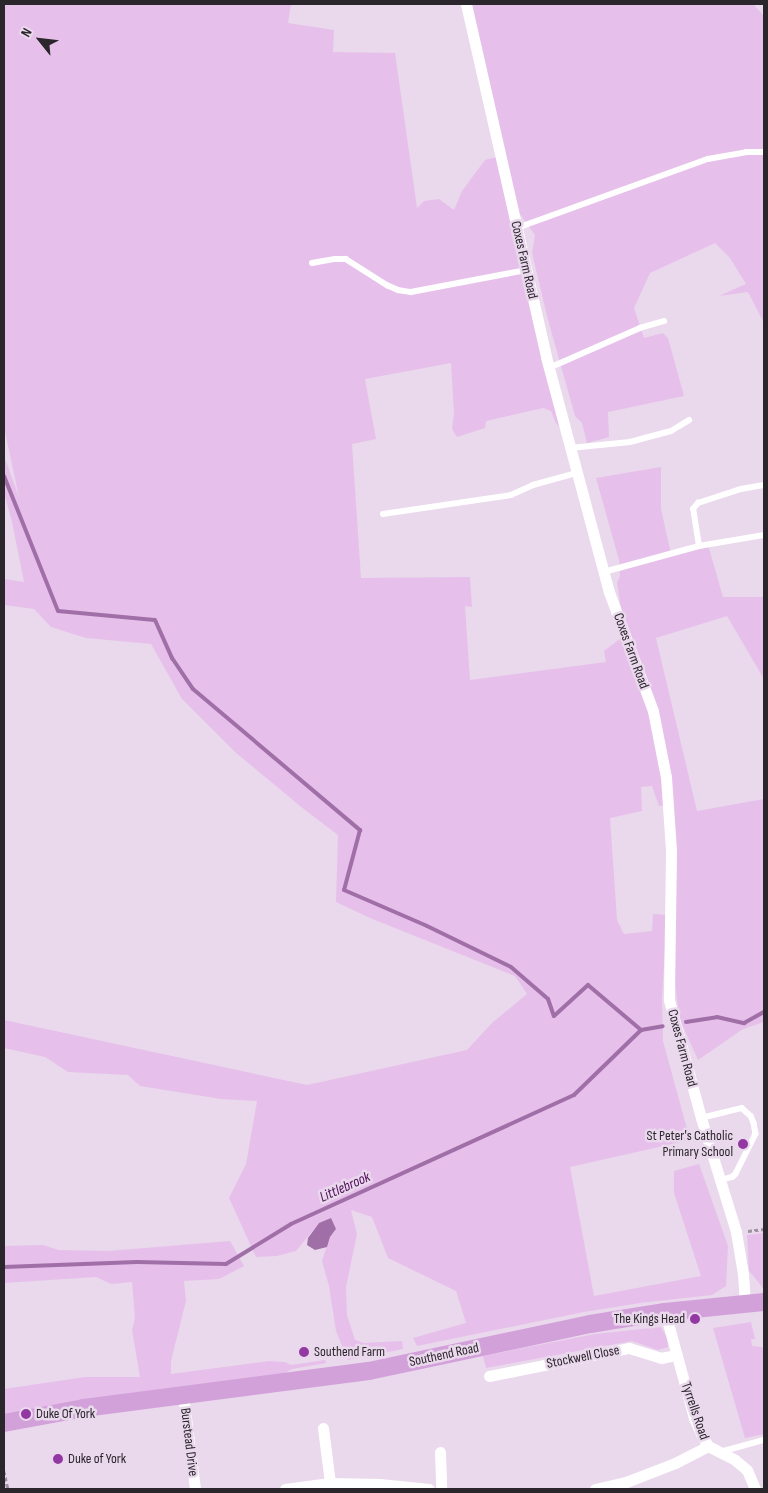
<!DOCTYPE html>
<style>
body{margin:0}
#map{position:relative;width:768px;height:1493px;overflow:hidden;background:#ead8ec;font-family:"Sofia Sans Condensed",sans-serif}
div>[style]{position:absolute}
.green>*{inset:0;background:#e6c0eb}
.water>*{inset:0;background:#a06fa7}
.stream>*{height:4px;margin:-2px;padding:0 2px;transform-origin:2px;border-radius:2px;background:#a06fa7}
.path>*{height:2.5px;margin-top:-1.25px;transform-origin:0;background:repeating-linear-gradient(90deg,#9f91a0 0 4px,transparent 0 6.5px)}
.lane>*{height:5.5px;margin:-2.75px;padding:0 2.75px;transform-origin:2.75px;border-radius:2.75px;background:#fff}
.street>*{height:11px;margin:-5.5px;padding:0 5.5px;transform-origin:5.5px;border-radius:5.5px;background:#fff}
.primary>*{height:18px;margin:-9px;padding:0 9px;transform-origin:9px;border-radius:9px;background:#d2a1da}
.dots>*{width:14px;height:14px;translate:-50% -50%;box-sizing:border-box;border:2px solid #ead8ec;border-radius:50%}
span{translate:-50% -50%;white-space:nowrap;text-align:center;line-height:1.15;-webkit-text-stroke:5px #ead8ec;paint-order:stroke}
.street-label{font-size:14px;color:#2b252c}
.poi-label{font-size:14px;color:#2b252c}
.right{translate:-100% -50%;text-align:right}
.left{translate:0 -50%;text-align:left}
.water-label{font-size:15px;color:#50115a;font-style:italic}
.frame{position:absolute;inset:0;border:5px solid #2b252c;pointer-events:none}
.north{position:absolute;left:15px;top:15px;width:50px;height:50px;-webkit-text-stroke:4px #ead8ec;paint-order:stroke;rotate:299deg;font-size:14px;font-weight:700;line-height:20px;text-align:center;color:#2b252c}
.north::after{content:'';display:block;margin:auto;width:18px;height:22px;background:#2b252c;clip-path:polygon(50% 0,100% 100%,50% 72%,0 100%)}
</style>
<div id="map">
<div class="green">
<i style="clip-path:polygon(4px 4px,291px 4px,288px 23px,334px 30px,333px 52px,395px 53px,417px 208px,424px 201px,439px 199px,454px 210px,462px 191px,485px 160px,501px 156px,466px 4px,753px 4px,764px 16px,764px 323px,748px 292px,719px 296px,746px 284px,730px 258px,715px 243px,650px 273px,634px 308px,644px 338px,663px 333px,668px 338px,684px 396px,608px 412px,609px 437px,587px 443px,582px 423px,575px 416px,547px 316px,532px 253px,535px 235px,512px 203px,561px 429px,556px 423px,551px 411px,543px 408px,486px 421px,485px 428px,457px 437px,452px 429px,454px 414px,451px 363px,365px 379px,376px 439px,352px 444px,361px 578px,470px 577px,472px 607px,465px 606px,470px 680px,606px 662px,604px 651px,625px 635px,617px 583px,620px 576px,619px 560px,596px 478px,661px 467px,661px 509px,671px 554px,708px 545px,723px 597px,764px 597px,764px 679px,727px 616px,656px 638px,697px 811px,764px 799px,764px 1022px,743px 1029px,698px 1060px,679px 1018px,671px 946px,668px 805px,659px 806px,652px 786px,641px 787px,642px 811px,610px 818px,617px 920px,624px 934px,652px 931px,653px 914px,667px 915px,662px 998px,663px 1041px,690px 1140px,570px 1167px,594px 1296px,701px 1276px,674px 1193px,674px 1171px,699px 1164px,728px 1246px,726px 1286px,712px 1295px,640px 1303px,584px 1312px,417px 1346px,413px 1338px,466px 1323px,456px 1291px,388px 1258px,372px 1217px,351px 1210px,357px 1234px,346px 1287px,347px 1315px,355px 1340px,364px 1343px,402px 1341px,403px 1349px,348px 1360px,336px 1331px,329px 1286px,322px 1261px,330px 1237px,336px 1229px,319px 1223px,296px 1251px,277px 1256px,256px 1257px,229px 1198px,246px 1164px,257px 1101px,221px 1099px,140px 1086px,128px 1075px,68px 1072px,45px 1057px,4px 1048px,4px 1020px,307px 1085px,467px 1050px,492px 1023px,527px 994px,515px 976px,370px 918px,336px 902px,338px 835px,305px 810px,235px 752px,182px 699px,151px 644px,86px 638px,51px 627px,34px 609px,4px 605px,4px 579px,24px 582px,12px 522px,4px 493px,4px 456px,19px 497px,4px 427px)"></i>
<i style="clip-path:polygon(764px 1233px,764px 1289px,749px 1271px,747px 1235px)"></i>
<i style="clip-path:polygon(230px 1241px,244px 1266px,219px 1279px,184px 1281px,186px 1301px,171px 1361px,171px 1374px,269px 1361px,285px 1362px,291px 1365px,325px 1360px,326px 1363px,292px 1369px,283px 1374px,160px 1389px,4px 1416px,4px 1389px,85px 1377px,140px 1377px,132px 1330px,135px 1318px,132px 1282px,111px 1284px,96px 1277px,4px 1283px,4px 1246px,43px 1245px,59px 1250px,108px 1251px)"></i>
<i style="clip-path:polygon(751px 1322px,755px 1339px,751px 1339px,752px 1346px,762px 1347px,764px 1351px,764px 1434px,745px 1438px,713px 1328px)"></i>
<i style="clip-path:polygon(661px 1327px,667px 1338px,668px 1347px,658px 1350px,632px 1341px,486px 1368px,483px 1356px,595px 1334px)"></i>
</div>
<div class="water">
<i style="clip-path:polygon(331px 1218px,336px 1229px,330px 1237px,327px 1247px,315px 1250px,307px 1245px,308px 1238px,319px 1223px)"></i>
</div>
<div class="stream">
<i style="left:4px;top:476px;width:145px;rotate:68.2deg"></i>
<i style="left:58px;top:611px;width:97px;rotate:5.3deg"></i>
<i style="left:155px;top:620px;width:42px;rotate:65.9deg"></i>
<i style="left:172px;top:658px;width:37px;rotate:56deg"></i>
<i style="left:193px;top:689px;width:219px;rotate:40.2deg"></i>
<i style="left:360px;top:830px;width:62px;rotate:104.9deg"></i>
<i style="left:344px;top:890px;width:90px;rotate:23.4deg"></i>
<i style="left:427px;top:926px;width:93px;rotate:26deg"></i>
<i style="left:511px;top:967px;width:49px;rotate:40.9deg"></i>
<i style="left:548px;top:999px;width:18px;rotate:71deg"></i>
<i style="left:554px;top:1016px;width:46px;rotate:-42.4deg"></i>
<i style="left:588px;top:985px;width:70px;rotate:40.3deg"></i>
<i style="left:686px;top:1022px;width:31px;rotate:-9deg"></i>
<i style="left:717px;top:1017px;width:28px;rotate:13deg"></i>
<i style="left:744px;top:1023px;width:23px;rotate:-29deg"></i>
<i style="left:4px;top:1267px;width:133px;rotate:-2.2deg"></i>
<i style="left:137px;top:1262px;width:89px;rotate:1.3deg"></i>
<i style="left:226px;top:1264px;width:76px;rotate:-31.6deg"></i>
<i style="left:291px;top:1224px;width:311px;rotate:-24.5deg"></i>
<i style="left:574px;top:1095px;width:93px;rotate:-44.1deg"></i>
<i style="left:641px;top:1030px;width:22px;rotate:-10deg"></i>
</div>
<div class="path">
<i style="left:748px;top:1231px;width:16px;rotate:-7deg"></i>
<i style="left:4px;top:1471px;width:18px;rotate:77deg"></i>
</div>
<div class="lane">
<i style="left:517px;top:228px;width:203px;rotate:-19.9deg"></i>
<i style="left:708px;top:159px;width:39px;rotate:-10deg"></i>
<i style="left:746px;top:152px;width:18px"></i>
<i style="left:312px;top:263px;width:23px;rotate:-10deg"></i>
<i style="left:335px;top:259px;width:11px"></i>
<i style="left:346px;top:259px;width:49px;rotate:32.4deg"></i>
<i style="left:387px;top:285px;width:12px;rotate:24deg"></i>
<i style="left:398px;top:290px;width:13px;rotate:9deg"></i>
<i style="left:411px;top:292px;width:117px;rotate:-10.8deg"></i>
<i style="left:549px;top:368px;width:99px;rotate:-23.7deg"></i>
<i style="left:640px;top:328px;width:25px;rotate:-16deg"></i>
<i style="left:570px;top:448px;width:60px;rotate:-5.7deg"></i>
<i style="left:630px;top:442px;width:42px;rotate:-15deg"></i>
<i style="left:671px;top:431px;width:21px;rotate:-31deg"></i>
<i style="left:383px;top:514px;width:129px;rotate:-8.4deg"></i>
<i style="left:511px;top:495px;width:24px;rotate:-24deg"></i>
<i style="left:533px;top:485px;width:46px;rotate:-15.3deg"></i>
<i style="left:699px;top:546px;width:37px;rotate:-99deg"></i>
<i style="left:693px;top:509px;width:8px;rotate:-50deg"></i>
<i style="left:698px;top:503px;width:45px;rotate:-18deg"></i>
<i style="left:741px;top:489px;width:23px;rotate:-10deg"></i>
<i style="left:604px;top:572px;width:98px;rotate:-15.3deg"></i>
<i style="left:699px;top:546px;width:66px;rotate:-9.6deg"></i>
<i style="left:701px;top:1118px;width:42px;rotate:-13.7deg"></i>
<i style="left:742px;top:1108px;width:12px;rotate:42deg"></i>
<i style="left:751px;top:1116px;width:8px;rotate:67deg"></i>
<i style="left:754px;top:1123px;width:11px;rotate:80deg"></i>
<i style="left:756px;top:1134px;width:45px;rotate:116.6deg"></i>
<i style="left:736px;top:1174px;width:4px;rotate:135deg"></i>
<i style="left:733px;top:1177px;width:15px;rotate:164deg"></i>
<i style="left:720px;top:1452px;width:46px;rotate:-15.3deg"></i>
</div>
<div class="street">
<i style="left:466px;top:4px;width:362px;rotate:77.2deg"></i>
<i style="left:546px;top:357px;width:243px;rotate:75deg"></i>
<i style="left:609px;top:592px;width:127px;rotate:69.7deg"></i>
<i style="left:653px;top:711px;width:67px;rotate:78.9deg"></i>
<i style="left:666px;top:777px;width:74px;rotate:86.1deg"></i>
<i style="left:671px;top:851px;width:149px;rotate:90.8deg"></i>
<i style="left:669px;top:1000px;width:122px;rotate:74.8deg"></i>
<i style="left:701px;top:1118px;width:119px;rotate:72.9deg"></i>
<i style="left:736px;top:1232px;width:43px;rotate:80.5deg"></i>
<i style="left:743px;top:1274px;width:29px;rotate:86deg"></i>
<i style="left:665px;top:1312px;width:110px;rotate:74.7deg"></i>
<i style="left:694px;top:1418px;width:17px;rotate:66deg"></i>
<i style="left:701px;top:1434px;width:14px;rotate:60deg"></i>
<i style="left:708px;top:1446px;width:30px;rotate:27deg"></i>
<i style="left:735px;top:1460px;width:16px;rotate:40deg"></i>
<i style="left:747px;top:1470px;width:21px;rotate:67deg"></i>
<i style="left:489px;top:1376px;width:143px;rotate:-11.3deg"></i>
<i style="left:629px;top:1348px;width:34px;rotate:17deg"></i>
<i style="left:661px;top:1358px;width:16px;rotate:-11deg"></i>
<i style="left:183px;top:1394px;width:96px;rotate:82.8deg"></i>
<i style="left:323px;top:1428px;width:55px;rotate:82.7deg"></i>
<i style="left:440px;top:1452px;width:37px;rotate:88deg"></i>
<i style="left:285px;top:1489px;width:45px;rotate:-7.6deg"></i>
<i style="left:330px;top:1483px;width:50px;rotate:1.1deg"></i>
<i style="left:380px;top:1484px;width:49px;rotate:5.8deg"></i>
<i style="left:595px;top:1489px;width:32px;rotate:-13deg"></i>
<i style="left:626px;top:1482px;width:53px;rotate:-21.2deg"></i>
<i style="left:675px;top:1463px;width:37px;rotate:-27deg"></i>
</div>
<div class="primary">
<i style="left:4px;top:1423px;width:81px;rotate:-10.6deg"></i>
<i style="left:84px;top:1408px;width:287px;rotate:-7.4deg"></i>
<i style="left:369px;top:1371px;width:226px;rotate:-12deg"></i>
<i style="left:590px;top:1324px;width:76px;rotate:-9.1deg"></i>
<i style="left:665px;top:1312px;width:100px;rotate:-5.8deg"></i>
</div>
<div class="dots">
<i style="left:743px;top:1144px;background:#9337a2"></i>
<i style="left:695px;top:1319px;background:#9337a2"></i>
<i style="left:304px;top:1352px;background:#9337a2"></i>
<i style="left:26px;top:1414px;background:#9337a2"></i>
<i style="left:58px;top:1459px;background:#9337a2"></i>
</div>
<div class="street-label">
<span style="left:524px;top:260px;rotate:77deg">Coxes Farm Road</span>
<span style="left:631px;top:651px;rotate:70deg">Coxes Farm Road</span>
<span style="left:682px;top:1048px;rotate:75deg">Coxes Farm Road</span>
<span style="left:444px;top:1355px;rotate:-12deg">Southend Road</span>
<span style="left:583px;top:1357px;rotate:-11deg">Stockwell Close</span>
<span style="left:695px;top:1411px;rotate:71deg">Tyrrells Road</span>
<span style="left:189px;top:1442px;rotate:83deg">Burstead Drive</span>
</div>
<div class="poi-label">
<span class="right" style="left:733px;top:1144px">St Peter's Catholic<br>Primary School</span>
<span class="right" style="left:685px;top:1319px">The Kings Head</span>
<span class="left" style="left:314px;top:1352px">Southend Farm</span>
<span class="left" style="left:36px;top:1414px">Duke Of York</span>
<span class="left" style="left:68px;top:1459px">Duke of York</span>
</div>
<div class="water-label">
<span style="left:345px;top:1187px;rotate:-24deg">Littlebrook</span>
</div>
<div class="frame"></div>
<div class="north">N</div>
</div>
